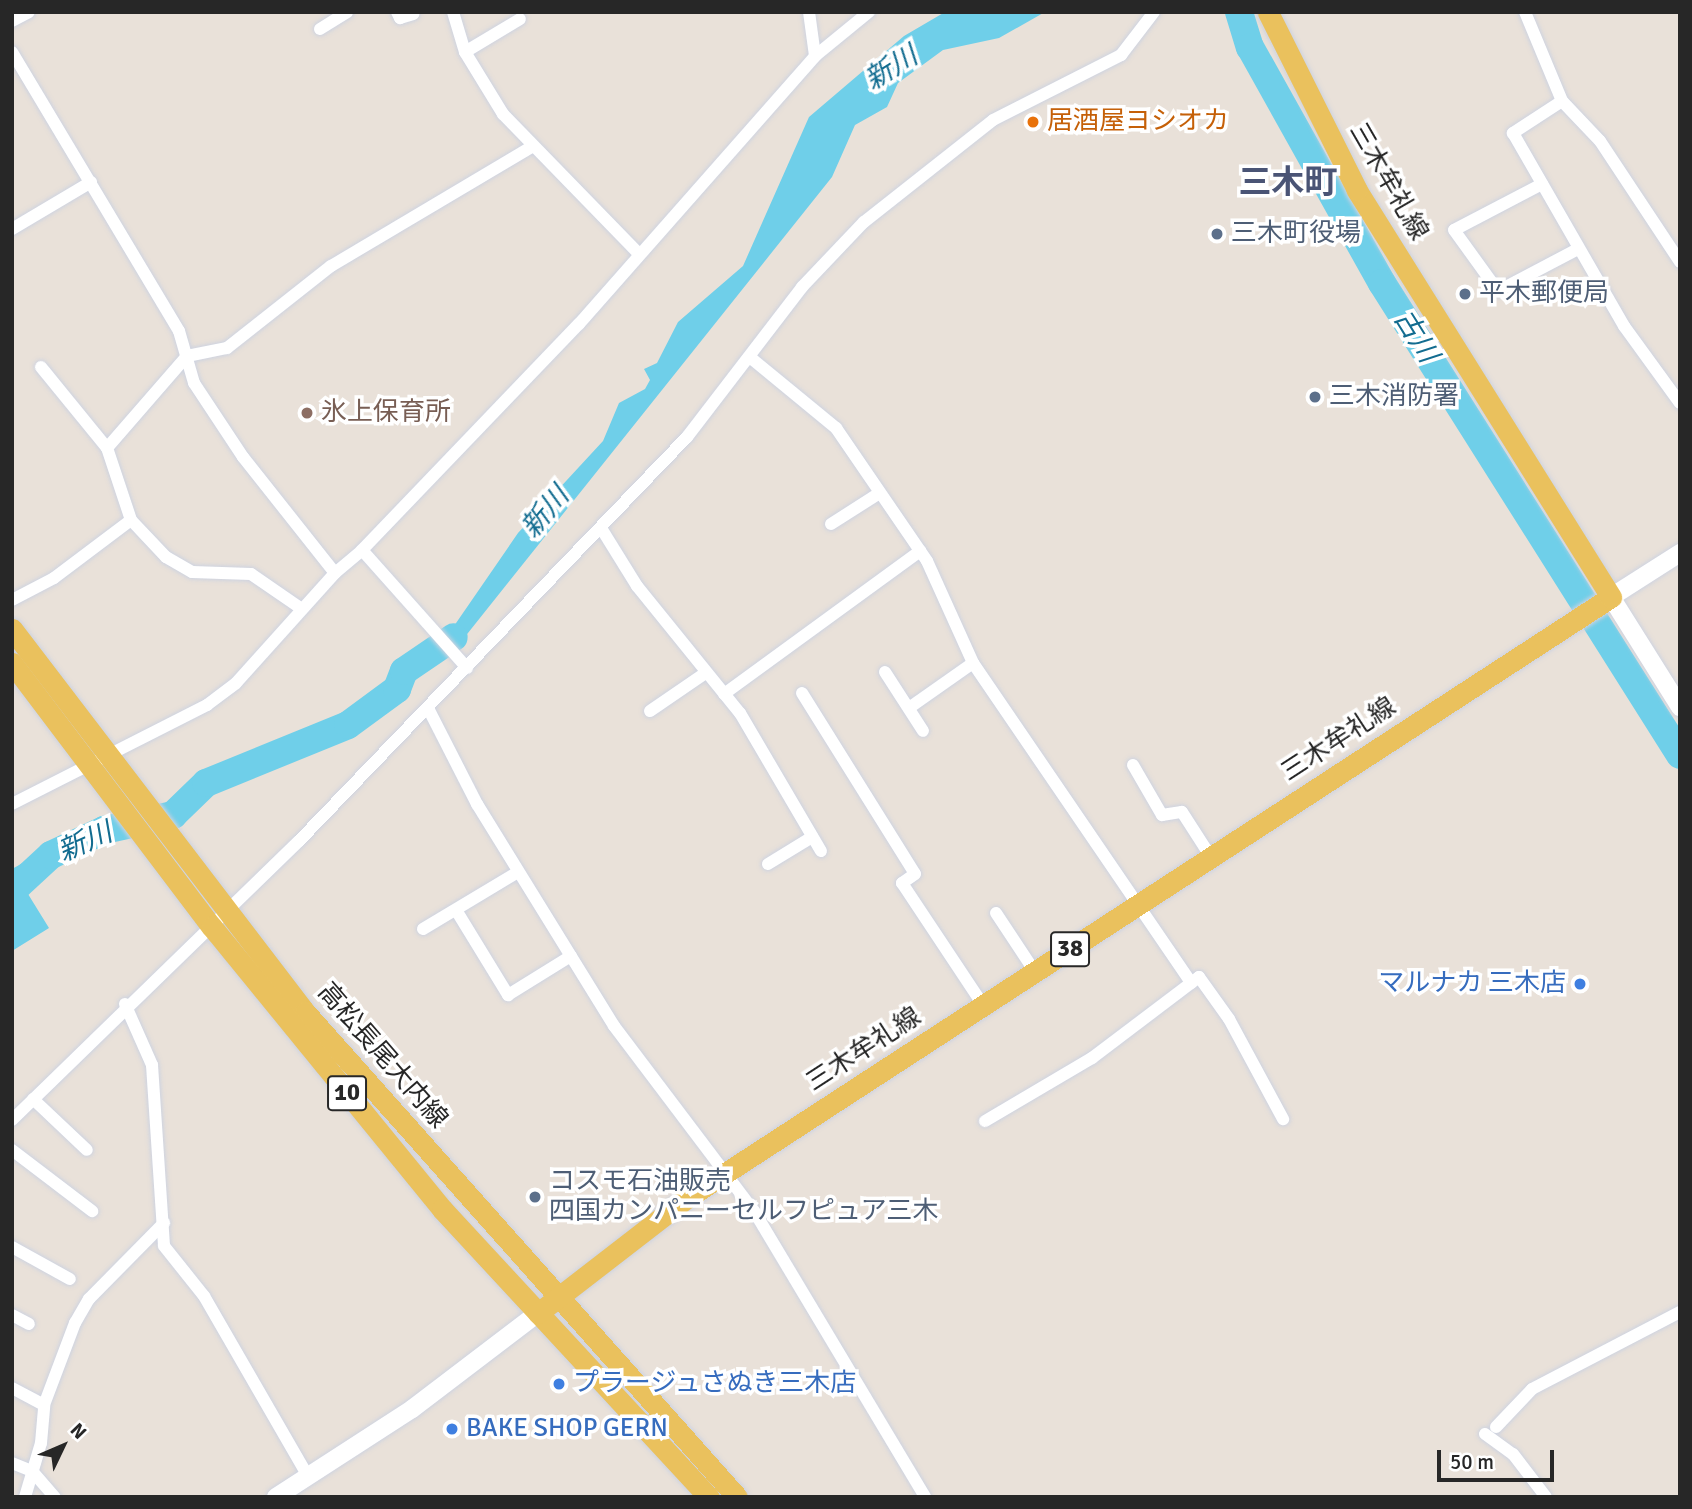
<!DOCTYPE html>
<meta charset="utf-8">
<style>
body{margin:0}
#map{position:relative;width:1692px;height:1509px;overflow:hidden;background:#e9e1d9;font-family:Signika,"Noto Sans JP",sans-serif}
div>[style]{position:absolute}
.water>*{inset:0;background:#6fcfe9}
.river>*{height:28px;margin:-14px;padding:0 14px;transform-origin:14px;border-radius:14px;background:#6fcfe9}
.roads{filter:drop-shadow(0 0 2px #ced3e0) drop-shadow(0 0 2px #ced3e0)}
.street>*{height:12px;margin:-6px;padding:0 6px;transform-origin:6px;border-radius:6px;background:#fff}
.secondary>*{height:18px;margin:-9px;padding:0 9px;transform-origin:9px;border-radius:9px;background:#fff}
.primary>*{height:21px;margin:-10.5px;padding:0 10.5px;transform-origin:10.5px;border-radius:10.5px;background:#eac15d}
.dots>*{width:19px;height:19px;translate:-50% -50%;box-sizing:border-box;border:4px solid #fff;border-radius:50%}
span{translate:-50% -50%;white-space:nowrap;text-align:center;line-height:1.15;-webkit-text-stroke:7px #fff;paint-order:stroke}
.shield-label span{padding:2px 5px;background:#fff;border:2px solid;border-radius:5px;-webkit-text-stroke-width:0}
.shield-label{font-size:24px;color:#272727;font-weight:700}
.food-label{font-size:26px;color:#c56008}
.left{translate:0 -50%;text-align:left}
.street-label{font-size:26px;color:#272727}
.service-label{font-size:26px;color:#4e5e75}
.education-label{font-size:26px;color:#785e54}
.shop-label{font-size:26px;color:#366cbe}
.right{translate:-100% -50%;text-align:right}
.water-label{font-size:28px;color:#126c90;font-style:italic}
.district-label{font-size:33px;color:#4a5475;font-weight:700}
.frame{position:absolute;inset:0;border:14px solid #272727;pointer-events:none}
.north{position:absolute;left:28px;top:1411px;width:70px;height:70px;-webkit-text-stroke:5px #fff;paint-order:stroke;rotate:46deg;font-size:19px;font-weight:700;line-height:28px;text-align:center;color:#272727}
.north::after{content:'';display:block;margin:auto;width:24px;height:32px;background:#272727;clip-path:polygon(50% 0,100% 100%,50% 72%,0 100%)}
.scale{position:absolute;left:1437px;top:1450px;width:117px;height:32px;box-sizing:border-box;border:4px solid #272727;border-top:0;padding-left:9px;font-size:21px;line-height:24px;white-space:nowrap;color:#272727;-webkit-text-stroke:5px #fff;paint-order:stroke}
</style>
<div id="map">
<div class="water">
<i style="clip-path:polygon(945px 12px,1045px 12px,999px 38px,943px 50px,898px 83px,887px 107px,855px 125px,832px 177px,460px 643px,430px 666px,423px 658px,454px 626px,518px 533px,603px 441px,619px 403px,645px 389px,650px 380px,644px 369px,657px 363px,678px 322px,743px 266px,809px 117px,904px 36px)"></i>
<i style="clip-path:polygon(100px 820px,112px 836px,95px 838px,37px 872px,28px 894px,49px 928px,12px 951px,12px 869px)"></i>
</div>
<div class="river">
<i style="left:1239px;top:12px;width:37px;rotate:73deg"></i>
<i style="left:1250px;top:47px;width:270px;rotate:60.8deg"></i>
<i style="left:1382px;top:283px;width:558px;rotate:57.73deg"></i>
<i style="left:12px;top:891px;width:53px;rotate:-42.7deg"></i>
<i style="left:51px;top:855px;width:59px;rotate:-25.3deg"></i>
<i style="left:104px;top:830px;width:71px;rotate:-12.3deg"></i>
<i style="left:173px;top:815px;width:46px;rotate:-44.1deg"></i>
<i style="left:206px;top:783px;width:153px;rotate:-22.2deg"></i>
<i style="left:348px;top:725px;width:61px;rotate:-36.3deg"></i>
<i style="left:397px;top:689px;width:19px;rotate:-69deg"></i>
<i style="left:404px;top:671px;width:60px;rotate:-34.2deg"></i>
</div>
<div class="roads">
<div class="street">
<i style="left:397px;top:12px;width:7px;rotate:63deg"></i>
<i style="left:400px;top:18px;width:14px;rotate:-17deg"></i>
<i style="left:453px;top:12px;width:42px;rotate:73.3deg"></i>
<i style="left:465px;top:52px;width:73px;rotate:58.5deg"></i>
<i style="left:503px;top:114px;width:192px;rotate:45.8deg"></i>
<i style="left:809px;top:12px;width:44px;rotate:82.2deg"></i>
<i style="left:1525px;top:12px;width:96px;rotate:67.4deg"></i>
<i style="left:1562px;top:101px;width:55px;rotate:46.5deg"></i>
<i style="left:1600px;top:141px;width:145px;rotate:56.5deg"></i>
<i style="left:12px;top:21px;width:19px;rotate:-28deg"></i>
<i style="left:320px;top:29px;width:32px;rotate:-32deg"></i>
<i style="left:12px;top:52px;width:325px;rotate:59.1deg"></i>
<i style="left:179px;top:331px;width:54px;rotate:73.9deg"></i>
<i style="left:194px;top:383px;width:89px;rotate:56.5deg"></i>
<i style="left:243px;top:457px;width:148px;rotate:51.6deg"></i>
<i style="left:335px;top:573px;width:35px;rotate:-40deg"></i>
<i style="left:362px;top:550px;width:158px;rotate:48.3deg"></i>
<i style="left:465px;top:52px;width:64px;rotate:-31deg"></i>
<i style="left:1562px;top:101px;width:59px;rotate:146.9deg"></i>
<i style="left:1513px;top:133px;width:223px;rotate:60.1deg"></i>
<i style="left:1624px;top:326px;width:95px;rotate:54deg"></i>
<i style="left:1542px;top:184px;width:99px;rotate:152.4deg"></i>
<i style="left:1454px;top:230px;width:75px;rotate:54.2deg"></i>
<i style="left:1498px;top:291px;width:90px;rotate:-27.7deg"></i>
<i style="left:12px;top:229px;width:92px;rotate:-30.7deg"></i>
<i style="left:752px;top:359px;width:109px;rotate:39.4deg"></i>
<i style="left:836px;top:428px;width:161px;rotate:55.6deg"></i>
<i style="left:927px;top:561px;width:112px;rotate:65.7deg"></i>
<i style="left:973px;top:663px;width:387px;rotate:55.7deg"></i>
<i style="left:1191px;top:983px;width:10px;rotate:-37deg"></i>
<i style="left:1199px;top:977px;width:52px;rotate:54.5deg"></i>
<i style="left:1229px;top:1019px;width:114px;rotate:61.6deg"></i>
<i style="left:41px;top:367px;width:104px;rotate:50.8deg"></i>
<i style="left:131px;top:520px;width:51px;rotate:46.6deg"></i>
<i style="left:166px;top:557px;width:30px;rotate:30deg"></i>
<i style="left:192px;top:572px;width:59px;rotate:1.9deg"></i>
<i style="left:251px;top:574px;width:58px;rotate:34.5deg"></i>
<i style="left:831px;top:524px;width:56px;rotate:-32.6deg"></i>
<i style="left:601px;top:528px;width:68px;rotate:58.2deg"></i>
<i style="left:637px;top:586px;width:164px;rotate:51deg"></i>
<i style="left:740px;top:713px;width:160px;rotate:59.6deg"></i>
<i style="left:362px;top:550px;width:313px;rotate:-46.2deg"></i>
<i style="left:579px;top:324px;width:357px;rotate:-48.6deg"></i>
<i style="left:815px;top:56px;width:70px;rotate:-39.2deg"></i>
<i style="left:12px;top:600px;width:47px;rotate:-27.6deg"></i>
<i style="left:54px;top:578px;width:96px;rotate:-37deg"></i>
<i style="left:131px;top:520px;width:76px;rotate:-108.4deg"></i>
<i style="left:107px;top:448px;width:122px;rotate:-49deg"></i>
<i style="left:187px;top:356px;width:41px;rotate:-11.3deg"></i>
<i style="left:227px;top:348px;width:132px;rotate:-38.3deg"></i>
<i style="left:331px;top:266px;width:231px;rotate:-30.7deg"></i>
<i style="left:885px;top:672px;width:70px;rotate:57.2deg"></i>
<i style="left:802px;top:693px;width:213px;rotate:58deg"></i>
<i style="left:915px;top:874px;width:16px;rotate:145deg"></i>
<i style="left:902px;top:883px;width:146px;rotate:56.4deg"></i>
<i style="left:724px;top:694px;width:243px;rotate:-36.1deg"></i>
<i style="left:428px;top:708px;width:108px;rotate:63deg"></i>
<i style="left:477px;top:804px;width:261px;rotate:58.3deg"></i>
<i style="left:614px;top:1026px;width:232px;rotate:52.9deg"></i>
<i style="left:754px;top:1211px;width:333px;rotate:59.1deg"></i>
<i style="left:909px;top:708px;width:78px;rotate:-35.1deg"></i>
<i style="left:650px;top:711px;width:65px;rotate:-34.4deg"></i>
<i style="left:1133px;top:765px;width:58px;rotate:59.9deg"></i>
<i style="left:1162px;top:815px;width:20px;rotate:-9deg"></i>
<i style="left:1182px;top:812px;width:54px;rotate:57.2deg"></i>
<i style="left:12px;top:804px;width:219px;rotate:-26.9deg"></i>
<i style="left:207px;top:705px;width:36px;rotate:-37deg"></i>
<i style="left:236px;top:683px;width:148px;rotate:-48deg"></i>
<i style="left:768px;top:864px;width:52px;rotate:-31.5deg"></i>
<i style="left:456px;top:910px;width:100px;rotate:58.5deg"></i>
<i style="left:508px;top:995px;width:74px;rotate:-31.8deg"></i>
<i style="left:996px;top:913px;width:71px;rotate:56.5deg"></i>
<i style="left:423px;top:929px;width:111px;rotate:-31deg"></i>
<i style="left:125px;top:1004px;width:67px;rotate:66.1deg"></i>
<i style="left:152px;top:1065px;width:181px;rotate:86.2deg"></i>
<i style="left:164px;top:1246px;width:64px;rotate:51.3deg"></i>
<i style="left:204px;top:1296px;width:208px;rotate:60deg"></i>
<i style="left:33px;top:1099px;width:74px;rotate:43.4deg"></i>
<i style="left:12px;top:1120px;width:400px;rotate:-44.2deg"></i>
<i style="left:299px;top:841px;width:560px;rotate:-46.16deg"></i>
<i style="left:687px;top:437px;width:189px;rotate:-52.5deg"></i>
<i style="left:802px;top:287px;width:90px;rotate:-46.4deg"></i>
<i style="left:864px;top:222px;width:164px;rotate:-38.3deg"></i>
<i style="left:993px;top:120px;width:144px;rotate:-26.9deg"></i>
<i style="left:1121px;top:55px;width:54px;rotate:-52.5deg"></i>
<i style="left:985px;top:1121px;width:124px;rotate:-30.5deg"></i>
<i style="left:1092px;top:1058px;width:124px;rotate:-37.1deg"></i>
<i style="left:12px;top:1150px;width:101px;rotate:37.3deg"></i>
<i style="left:12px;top:1247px;width:66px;rotate:28.9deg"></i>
<i style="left:12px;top:1315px;width:19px;rotate:28deg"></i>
<i style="left:12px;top:1388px;width:36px;rotate:28deg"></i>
<i style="left:1496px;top:1427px;width:52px;rotate:-46.5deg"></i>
<i style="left:1532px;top:1389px;width:167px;rotate:-27.5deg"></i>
<i style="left:1485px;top:1434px;width:34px;rotate:36deg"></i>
<i style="left:1513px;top:1454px;width:54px;rotate:52.5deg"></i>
<i style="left:12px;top:1463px;width:22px;rotate:22deg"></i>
<i style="left:32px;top:1471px;width:35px;rotate:49deg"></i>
<i style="left:25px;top:1497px;width:56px;rotate:-73.5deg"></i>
<i style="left:41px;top:1443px;width:38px;rotate:-85deg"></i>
<i style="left:44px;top:1405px;width:88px;rotate:-69.3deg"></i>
<i style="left:75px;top:1323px;width:28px;rotate:-60deg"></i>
<i style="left:89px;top:1299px;width:107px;rotate:-45.4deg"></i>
</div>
<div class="secondary">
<i style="left:1680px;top:553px;width:82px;rotate:147.5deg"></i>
<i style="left:1611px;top:597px;width:130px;rotate:57.9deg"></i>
<i style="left:276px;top:1497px;width:162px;rotate:-32.9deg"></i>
<i style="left:412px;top:1409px;width:158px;rotate:-37.3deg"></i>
</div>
<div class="primary">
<i style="left:12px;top:629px;width:482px;rotate:52.6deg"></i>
<i style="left:305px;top:1012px;width:649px;rotate:48.31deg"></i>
<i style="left:12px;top:663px;width:331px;rotate:52.9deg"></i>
<i style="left:212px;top:927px;width:364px;rotate:50.8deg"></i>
<i style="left:442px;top:1209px;width:393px;rotate:47.2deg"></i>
<i style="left:538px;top:1313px;width:188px;rotate:-37.7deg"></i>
<i style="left:687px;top:1198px;width:1102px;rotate:-33.04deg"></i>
<i style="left:1611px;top:597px;width:480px;rotate:-122deg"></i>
<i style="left:1357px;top:190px;width:199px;rotate:-116.6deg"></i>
</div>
</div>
<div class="dots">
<i style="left:1033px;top:122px;background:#e8710a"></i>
<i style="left:1217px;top:234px;background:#5c6f8a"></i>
<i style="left:1465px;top:294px;background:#5c6f8a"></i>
<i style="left:1315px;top:397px;background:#5c6f8a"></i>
<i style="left:307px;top:413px;background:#8d6e63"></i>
<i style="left:1580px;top:984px;background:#3f7fe0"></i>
<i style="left:535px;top:1197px;background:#5c6f8a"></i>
<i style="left:559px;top:1384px;background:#3f7fe0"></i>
<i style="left:452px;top:1429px;background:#3f7fe0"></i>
</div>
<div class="shield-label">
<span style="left:1070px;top:949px">38</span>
<span style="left:347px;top:1093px">10</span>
</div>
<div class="food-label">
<span class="left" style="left:1047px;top:122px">居酒屋ヨシオカ</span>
</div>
<div class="street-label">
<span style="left:1388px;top:182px;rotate:60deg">三木牟礼線</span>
<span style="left:1339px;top:740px;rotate:-33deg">三木牟礼線</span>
<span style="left:864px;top:1050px;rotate:-33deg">三木牟礼線</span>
<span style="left:382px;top:1056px;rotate:49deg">高松長尾大内線</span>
</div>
<div class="service-label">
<span class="left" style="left:1231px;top:234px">三木町役場</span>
<span class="left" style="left:1479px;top:294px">平木郵便局</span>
<span class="left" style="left:1329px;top:397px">三木消防署</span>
<span class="left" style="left:549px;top:1197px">コスモ石油販売<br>四国カンパニーセルフピュア三木</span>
</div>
<div class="education-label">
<span class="left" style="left:321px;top:413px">氷上保育所</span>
</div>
<div class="shop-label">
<span class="right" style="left:1566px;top:984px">マルナカ 三木店</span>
<span class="left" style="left:573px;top:1384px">プラージュさぬき三木店</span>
<span class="left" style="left:466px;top:1429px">BAKE SHOP GERN</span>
</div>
<div class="water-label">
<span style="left:891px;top:68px;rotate:-32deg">新川</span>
<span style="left:1416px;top:336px;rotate:58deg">古川</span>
<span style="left:545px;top:512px;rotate:-50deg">新川</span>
<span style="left:85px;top:842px;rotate:-24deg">新川</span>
</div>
<div class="district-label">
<span style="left:1288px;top:183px">三木町</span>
</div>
<div class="frame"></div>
<div class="north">N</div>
<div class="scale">50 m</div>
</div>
